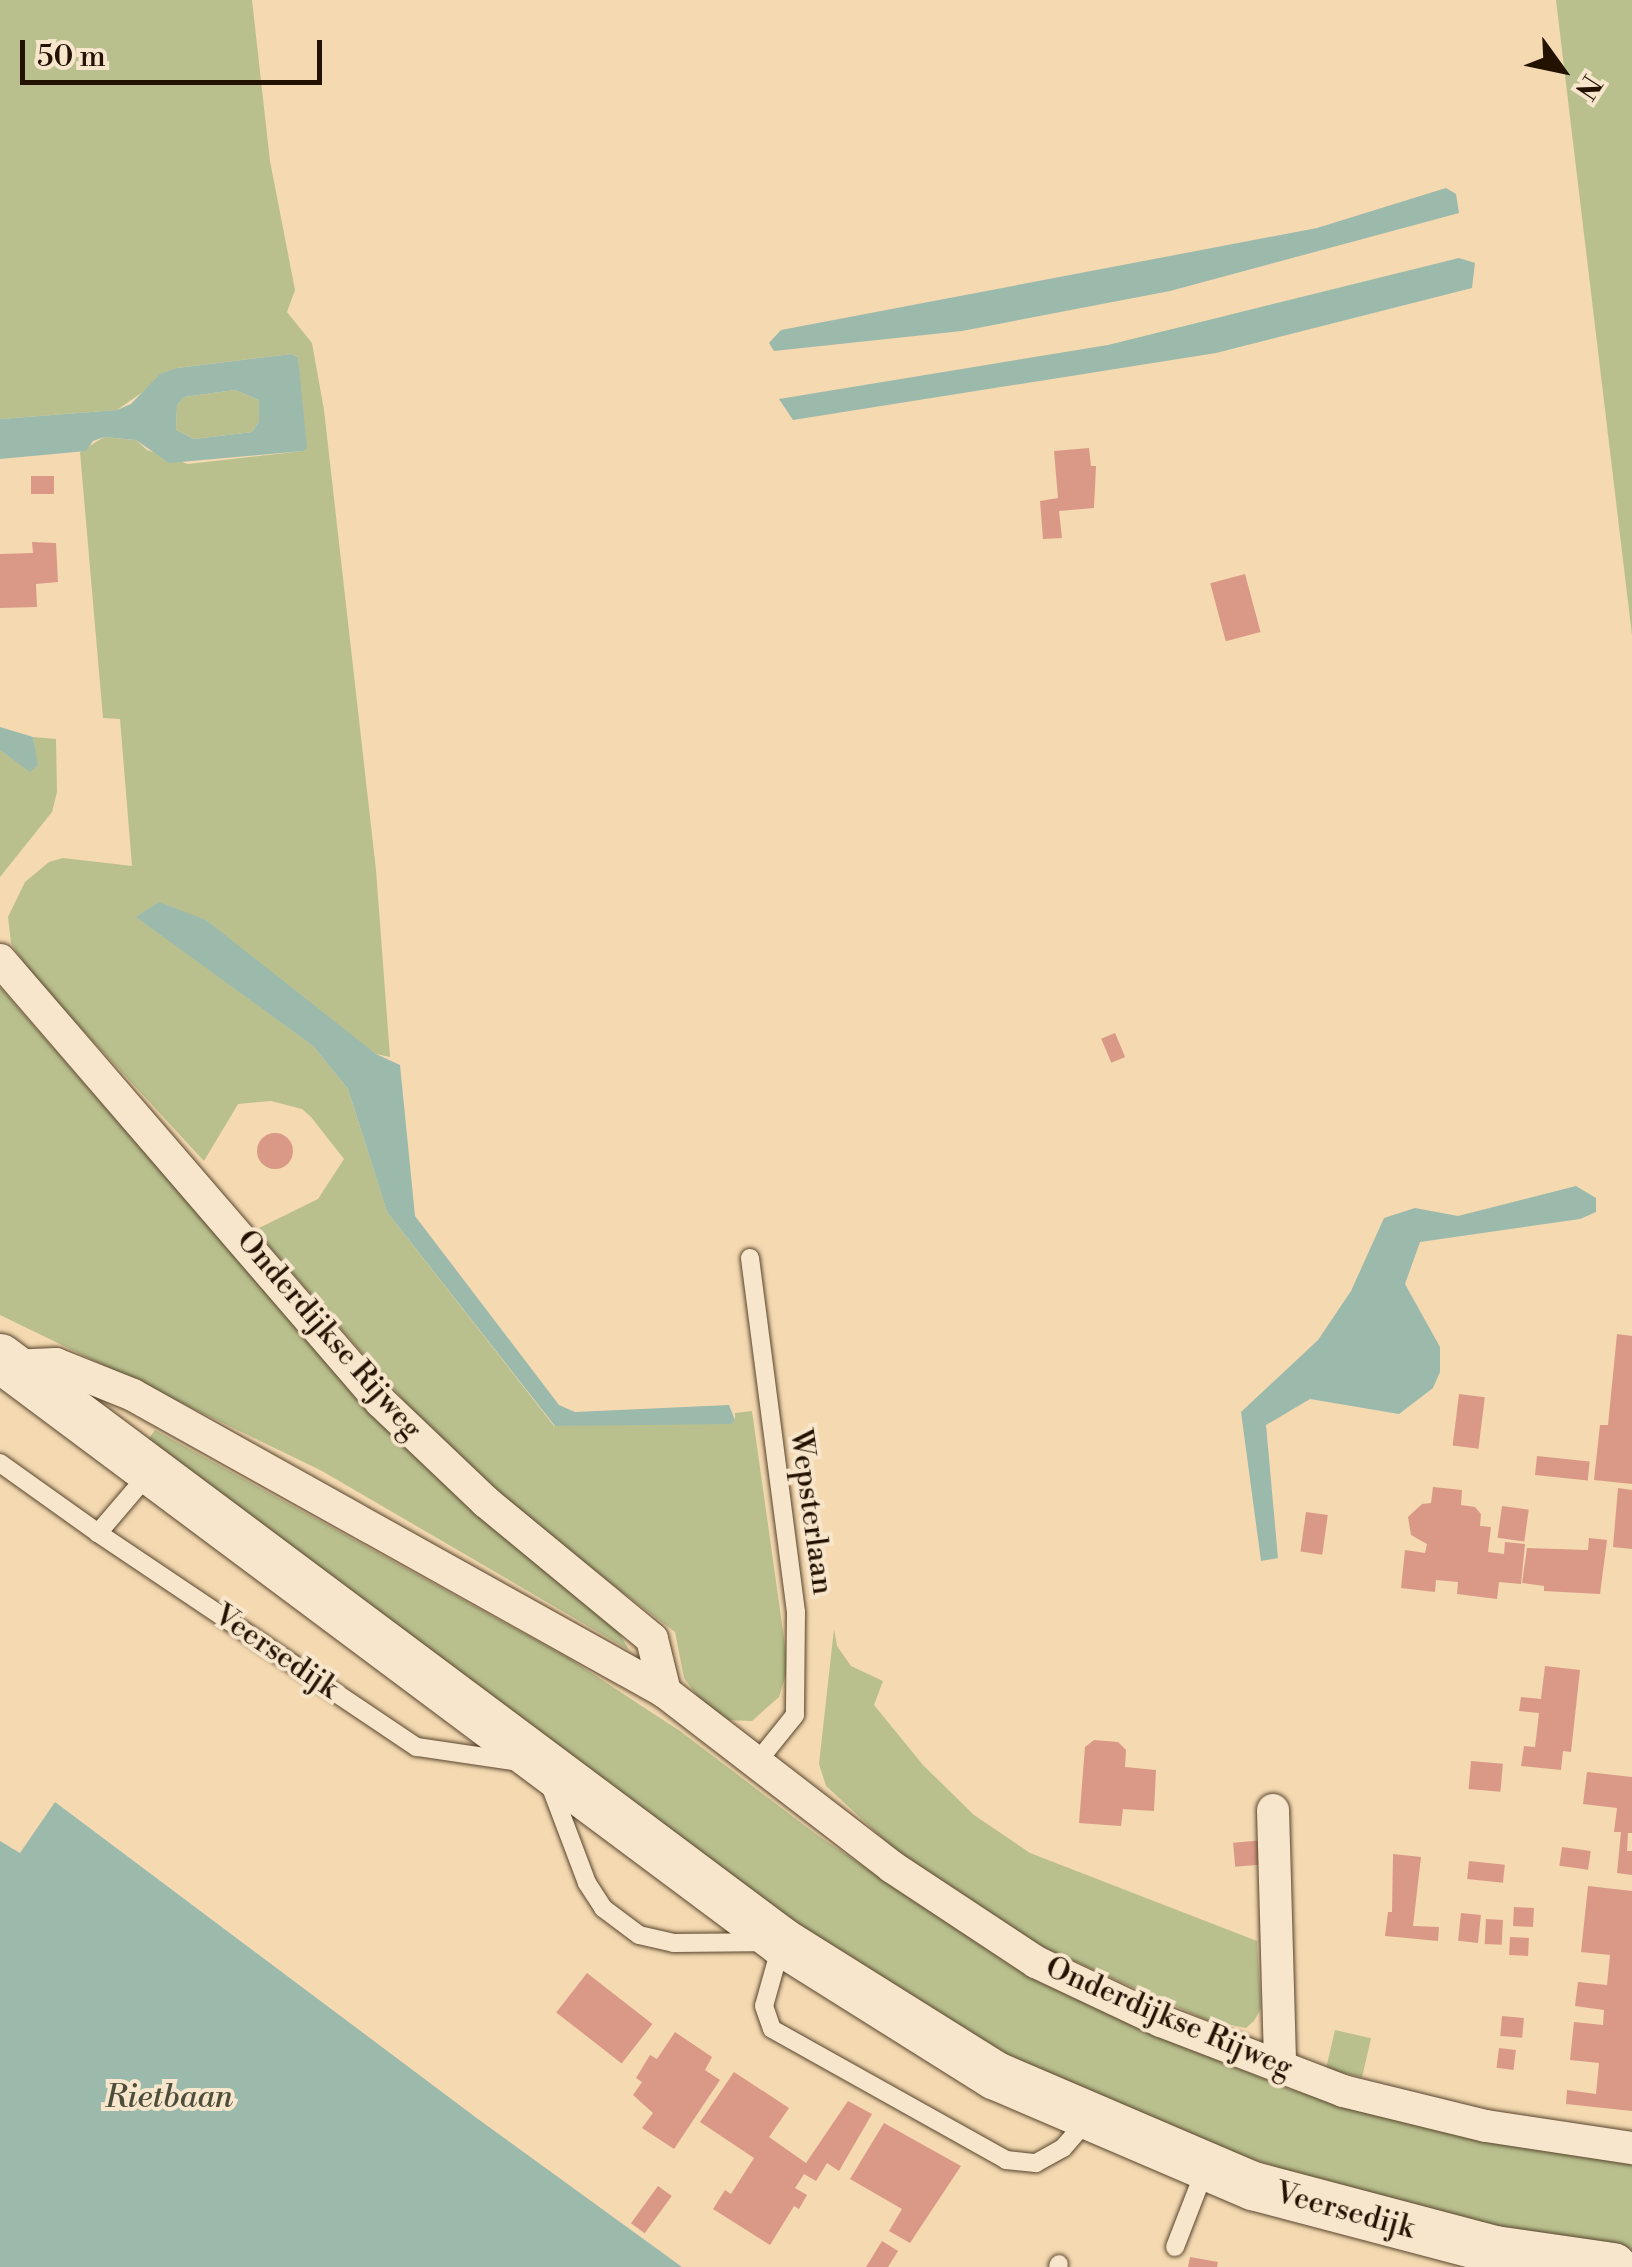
<!DOCTYPE html>
<style>
body{margin:0}
#map{position:relative;width:1632px;height:2267px;overflow:hidden;background:#f4d9b1;font-family:"Libre Bodoni",serif}
div>[style]{position:absolute}
.green>*{inset:0;background:#b9c08e;transform-origin:0 0}
.water>*{inset:0;background:#9cbaac}
.building>*{inset:0;background:#da9987;transform-origin:0 0}
.round{border-radius:50%}
.roads{filter:drop-shadow(0 0 2px #57442c) drop-shadow(0 0 2px #57442c)}
.lane>*{height:18px;margin:-9px;padding:0 9px;transform-origin:9px;border-radius:9px;background:#f8e6cc}
.street>*{height:32px;margin:-16px;padding:0 16px;transform-origin:16px;border-radius:16px;background:#f8e6cc}
.secondary>*{height:48px;margin:-24px;padding:0 24px;transform-origin:24px;border-radius:24px;background:#f8e6cc}
span{translate:-50% -50%;white-space:nowrap;text-align:center;line-height:1.15;-webkit-text-stroke:8px #f8e6cc;paint-order:stroke}
.street-label{font-size:30px;color:#231200}
.water-label{font-size:32px;color:#4d4d3c;font-style:italic}
.north{position:absolute;left:1512px;top:20px;width:100px;height:100px;-webkit-text-stroke:8px #f8e6cc;paint-order:stroke;rotate:123deg;font-size:28px;font-weight:700;line-height:40px;text-align:center;color:#231200}
.north::after{content:'';display:block;margin:auto;width:35px;height:45px;background:#231200;clip-path:polygon(50% 0,100% 100%,50% 72%,0 100%)}
.scale{position:absolute;left:20px;top:40px;width:302px;height:45px;box-sizing:border-box;border:5px solid #231200;border-top:0;padding-left:12px;font-size:30px;line-height:35px;white-space:nowrap;color:#231200;-webkit-text-stroke:8px #f8e6cc;paint-order:stroke}
</style>
<div id="map">
<div class="green">
<i style="clip-path:polygon(0 0,252px 0,270px 161px,295px 290px,287px 312px,312px 343px,324px 410px,376px 870px,390px 1057px,376px 1054px,159px 902px,137px 917px,313px 1046px,348px 1089px,387px 1212px,554px 1426px,735px 1420px,735px 1413px,752px 1411px,788px 1667px,779px 1697px,752px 1721px,724px 1720px,698px 1697px,684px 1678px,675px 1632px,523px 1517px,425px 1425px,255px 1230px,318px 1199px,344px 1159px,311px 1117px,302px 1109px,271px 1101px,238px 1104px,204px 1161px,33px 976px,11px 943px,8px 917px,25px 882px,49px 862px,63px 858px,132px 866px,120px 719px,103px 718px,80px 452px,104px 437px,136px 440px,147px 450px,188px 464px,303px 451px,298px 357px,291px 354px,177px 368px,117px 410px,0 419px)"></i>
<i style="clip-path:polygon(1556px 0,1632px 0,1632px 635px)"></i>
<i style="clip-path:polygon(235px 390px,259px 400px,259px 421px,252px 432px,194px 439px,176px 430px,177px 405px,184px 397px)"></i>
<i style="clip-path:polygon(33px 737px,56px 739px,57px 792px,52px 812px,0 877px,0 750px,30px 771px,37px 765px)"></i>
<i style="clip-path:polygon(0 987px,139px 1146px,610px 1617px,629px 1650px,322px 1471px,0 1315px)"></i>
<i style="clip-path:polygon(155px 1430px,570px 1659px,680px 1731px,817px 1835px,1010px 1965px,1136px 2027px,1289px 2089px,1384px 2117px,1632px 2162px,1632px 2252px,1436px 2219px,1249px 2158px,1086px 2094px,947px 2023px,814px 1939px,147px 1441px)"></i>
<i style="clip-path:polygon(834px 1629px,837px 1646px,851px 1666px,883px 1681px,874px 1705px,923px 1765px,974px 1815px,1030px 1853px,1257px 1941px,1261px 2008px,1254px 2021px,1246px 2028px,1207px 2020px,1022px 1938px,925px 1877px,826px 1786px,819px 1764px)"></i>
<i style="left:1335px;top:2030px;width:37px;height:40px;rotate:13deg"></i>
</div>
<div class="water">
<i style="clip-path:polygon(1446px 188px,1456px 194px,1459px 213px,1170px 291px,962px 331px,774px 351px,769px 343px,781px 330px,1317px 228px)"></i>
<i style="clip-path:polygon(1459px 258px,1475px 263px,1472px 288px,1216px 353px,793px 420px,779px 399px,1108px 345px)"></i>
<i style="clip-path:polygon(evenodd,291px 354px,298px 357px,307px 448px,303px 451px,169px 463px,136px 440px,104px 437px,93px 441px,86px 451px,0 459px,0 419px,117px 410px,131px 404px,160px 374px,177px 368px,291px 354px,235px 390px,259px 400px,259px 421px,252px 432px,194px 439px,176px 430px,177px 405px,184px 397px,235px 390px)"></i>
<i style="clip-path:polygon(0 727px,33px 737px,38px 765px,30px 772px,0 750px)"></i>
<i style="clip-path:polygon(159px 902px,206px 920px,376px 1054px,400px 1065px,415px 1216px,559px 1405px,575px 1412px,729px 1405px,735px 1420px,731px 1424px,555px 1426px,387px 1212px,348px 1089px,313px 1046px,136px 917px)"></i>
<i style="clip-path:polygon(1576px 1186px,1596px 1198px,1596px 1212px,1580px 1219px,1420px 1242px,1405px 1284px,1440px 1347px,1440px 1372px,1433px 1388px,1399px 1414px,1310px 1399px,1266px 1425px,1278px 1558px,1261px 1561px,1241px 1412px,1318px 1340px,1351px 1291px,1384px 1218px,1415px 1208px,1458px 1216px)"></i>
<i style="clip-path:polygon(55px 1802px,478px 2119px,682px 2267px,0 2267px,0 1841px,20px 1853px)"></i>
</div>
<div class="building">
<i style="clip-path:polygon(1089px 448px,1091px 466px,1096px 466px,1094px 508px,1059px 511px,1062px 538px,1043px 539px,1040px 501px,1058px 498px,1054px 451px)"></i>
<i style="left:31px;top:476px;width:23px;height:18px"></i>
<i style="clip-path:polygon(32px 542px,56px 543px,58px 582px,36px 584px,37px 607px,0 608px,0 554px,33px 553px)"></i>
<i style="left:1245px;top:574px;width:60px;height:36px;rotate:75deg"></i>
<i style="left:1115px;top:1033px;width:26px;height:15px;rotate:67deg"></i>
<i class="round" style="left:257px;top:1133px;width:36px;height:36px"></i>
<i style="clip-path:polygon(1617px 1334px,1632px 1336px,1632px 1484px,1594px 1480px,1600px 1425px,1608px 1425px)"></i>
<i style="left:1459px;top:1394px;width:26px;height:52px;rotate:7deg"></i>
<i style="left:1537px;top:1456px;width:53px;height:19px;rotate:6deg"></i>
<i style="clip-path:polygon(1433px 1487px,1462px 1490px,1461px 1505px,1475px 1507px,1481px 1514px,1480px 1526px,1491px 1527px,1488px 1552px,1504px 1554px,1505px 1542px,1525px 1544px,1521px 1584px,1499px 1582px,1497px 1599px,1457px 1594px,1458px 1582px,1436px 1580px,1435px 1592px,1401px 1588px,1405px 1550px,1425px 1553px,1427px 1544px,1411px 1535px,1408px 1517px,1422px 1504px,1431px 1503px)"></i>
<i style="clip-path:polygon(1618px 1488px,1632px 1490px,1632px 1549px,1613px 1547px)"></i>
<i style="left:1502px;top:1506px;width:27px;height:32px;rotate:8deg"></i>
<i style="left:1306px;top:1512px;width:22px;height:40px;rotate:8deg"></i>
<i style="clip-path:polygon(1589px 1538px,1607px 1540px,1600px 1594px,1544px 1591px,1544px 1586px,1522px 1583px,1527px 1548px,1588px 1550px)"></i>
<i style="clip-path:polygon(1545px 1666px,1580px 1670px,1571px 1752px,1563px 1751px,1561px 1770px,1521px 1766px,1524px 1746px,1535px 1747px,1539px 1713px,1519px 1711px,1521px 1697px,1541px 1699px)"></i>
<i style="clip-path:polygon(1094px 1740px,1118px 1742px,1126px 1750px,1125px 1767px,1156px 1770px,1154px 1811px,1123px 1809px,1121px 1826px,1079px 1823px,1085px 1747px)"></i>
<i style="left:1471px;top:1761px;width:32px;height:28px;rotate:5deg"></i>
<i style="clip-path:polygon(1587px 1772px,1632px 1777px,1632px 1833px,1628px 1833px,1627px 1851px,1632px 1851px,1632px 1875px,1617px 1873px,1621px 1832px,1614px 1832px,1617px 1808px,1583px 1804px)"></i>
<i style="left:1265px;top:1840px;width:24px;height:32px;rotate:85deg"></i>
<i style="left:1562px;top:1847px;width:29px;height:19px;rotate:8deg"></i>
<i style="clip-path:polygon(1393px 1854px,1421px 1857px,1413px 1926px,1439px 1927px,1438px 1941px,1385px 1936px,1388px 1912px,1392px 1912px)"></i>
<i style="left:1469px;top:1861px;width:36px;height:18px;rotate:6deg"></i>
<i style="clip-path:polygon(1588px 1886px,1632px 1891px,1632px 2111px,1566px 2104px,1567px 2090px,1596px 2094px,1599px 2063px,1570px 2060px,1574px 2022px,1603px 2025px,1604px 2010px,1575px 2006px,1578px 1982px,1607px 1985px,1610px 1955px,1581px 1952px)"></i>
<i style="left:1514px;top:1907px;width:20px;height:19px;rotate:3deg"></i>
<i style="left:1461px;top:1913px;width:20px;height:28px;rotate:6deg"></i>
<i style="left:1486px;top:1919px;width:17px;height:25px;rotate:3deg"></i>
<i style="left:1510px;top:1937px;width:19px;height:18px;rotate:3deg"></i>
<i style="left:587px;top:1973px;width:83px;height:50px;rotate:38deg"></i>
<i style="left:1502px;top:2016px;width:22px;height:20px;rotate:5deg"></i>
<i style="clip-path:polygon(675px 2032px,712px 2057px,705px 2070px,720px 2080px,674px 2149px,642px 2128px,653px 2113px,633px 2095px,642px 2082px,636px 2078px,650px 2055px,657px 2059px)"></i>
<i style="left:1499px;top:2048px;width:17px;height:20px;rotate:7deg"></i>
<i style="clip-path:polygon(734px 2072px,789px 2108px,769px 2137px,806px 2163px,848px 2101px,872px 2114px,839px 2171px,827px 2163px,816px 2181px,804px 2174px,795px 2188px,807px 2195px,799px 2209px,794px 2206px,770px 2245px,713px 2209px,725px 2190px,731px 2194px,754px 2158px,700px 2122px)"></i>
<i style="clip-path:polygon(884px 2123px,961px 2166px,910px 2243px,889px 2231px,902px 2209px,850px 2179px)"></i>
<i style="left:658px;top:2186px;width:17px;height:46px;rotate:36deg"></i>
<i style="clip-path:polygon(882px 2241px,898px 2251px,888px 2267px,866px 2267px)"></i>
<i style="clip-path:polygon(1190px 2257px,1218px 2262px,1217px 2267px,1188px 2267px)"></i>
</div>
<div class="roads">
<div class="lane">
<i style="left:750px;top:1258px;width:357px;rotate:82.6deg"></i>
<i style="left:796px;top:1612px;width:103px;rotate:90.6deg"></i>
<i style="left:795px;top:1715px;width:59px;rotate:128.8deg"></i>
<i style="left:0;top:1463px;width:120px;rotate:35.5deg"></i>
<i style="left:151px;top:1471px;width:82px;rotate:130.5deg"></i>
<i style="left:98px;top:1533px;width:384px;rotate:33.9deg"></i>
<i style="left:417px;top:1747px;width:102px;rotate:8.4deg"></i>
<i style="left:550px;top:1785px;width:105px;rotate:69.3deg"></i>
<i style="left:587px;top:1883px;width:30px;rotate:57deg"></i>
<i style="left:603px;top:1908px;width:45px;rotate:36.9deg"></i>
<i style="left:639px;top:1935px;width:36px;rotate:13deg"></i>
<i style="left:674px;top:1943px;width:108px;rotate:-0.5deg"></i>
<i style="left:782px;top:1942px;width:66px;rotate:105.7deg"></i>
<i style="left:764px;top:2006px;width:24px;rotate:71deg"></i>
<i style="left:772px;top:2029px;width:268px;rotate:29.2deg"></i>
<i style="left:1006px;top:2160px;width:30px;rotate:6deg"></i>
<i style="left:1036px;top:2163px;width:31px;rotate:-29deg"></i>
<i style="left:1063px;top:2148px;width:37px;rotate:-49deg"></i>
<i style="left:1175px;top:2247px;width:86px;rotate:-68.8deg"></i>
<i style="left:1058px;top:2267px;width:3px;rotate:-72deg"></i>
</div>
<div class="street">
<i style="left:0;top:960px;width:584px;rotate:49.24deg"></i>
<i style="left:381px;top:1402px;width:145px;rotate:43.6deg"></i>
<i style="left:486px;top:1502px;width:215px;rotate:39.5deg"></i>
<i style="left:652px;top:1639px;width:55px;rotate:76.2deg"></i>
<i style="left:10px;top:1366px;width:46px;rotate:-2.5deg"></i>
<i style="left:56px;top:1364px;width:83px;rotate:21.9deg"></i>
<i style="left:133px;top:1395px;width:609px;rotate:29.17deg"></i>
<i style="left:665px;top:1692px;width:287px;rotate:37.6deg"></i>
<i style="left:892px;top:1867px;width:173px;rotate:33.4deg"></i>
<i style="left:1036px;top:1962px;width:138px;rotate:25.3deg"></i>
<i style="left:1161px;top:2021px;width:195px;rotate:21deg"></i>
<i style="left:1343px;top:2091px;width:147px;rotate:13.8deg"></i>
<i style="left:1486px;top:2126px;width:148px;rotate:8.6deg"></i>
<i style="left:1273px;top:1810px;width:257px;rotate:88.4deg"></i>
</div>
<div class="secondary">
<i style="left:0;top:1358px;width:976px;rotate:36.75deg"></i>
<i style="left:782px;top:1942px;width:252px;rotate:32.1deg"></i>
<i style="left:996px;top:2076px;width:280px;rotate:23.2deg"></i>
<i style="left:1253px;top:2186px;width:250px;rotate:14.8deg"></i>
<i style="left:1495px;top:2250px;width:119px;rotate:8.2deg"></i>
</div>
</div>
<div class="street-label">
<span style="left:329px;top:1335px;rotate:49deg">Onderdijkse Rijweg</span>
<span style="left:811px;top:1512px;rotate:82deg">Wepsterlaan</span>
<span style="left:276px;top:1652px;rotate:34deg">Veersedijk</span>
<span style="left:1169px;top:2018px;rotate:23deg">Onderdijkse Rijweg</span>
<span style="left:1345px;top:2211px;rotate:15deg">Veersedijk</span>
</div>
<div class="water-label">
<span style="left:169px;top:2097px">Rietbaan</span>
</div>
<div class="north">N</div>
<div class="scale">50 m</div>
</div>
